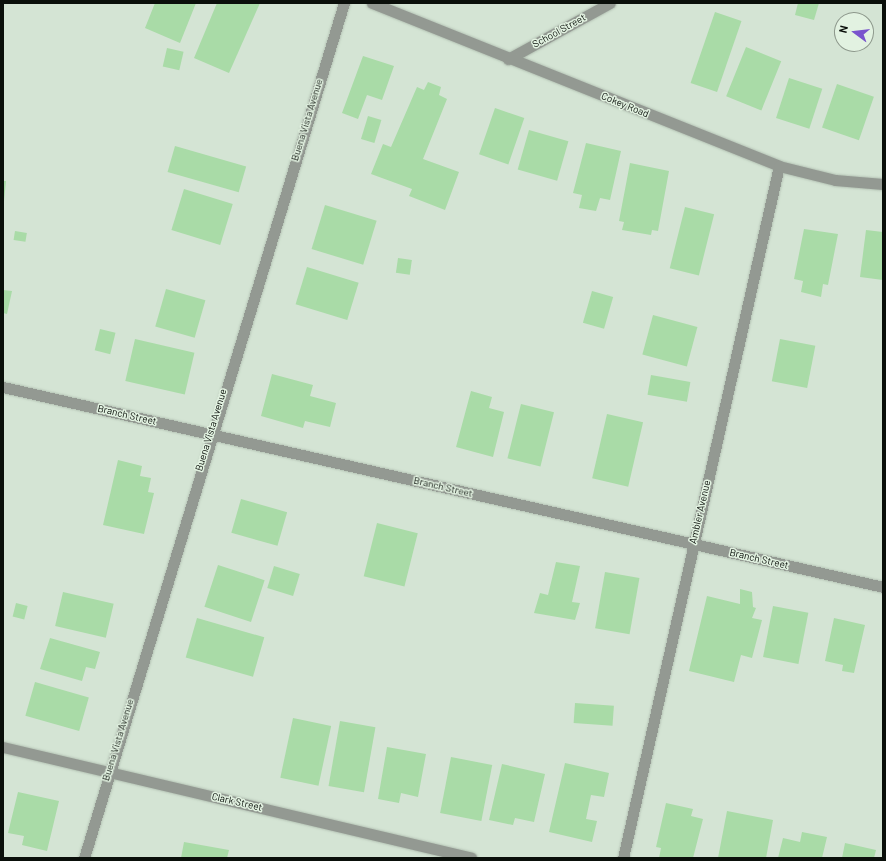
<!DOCTYPE html>
<style>
body{margin:0}
#map{position:relative;width:886px;height:861px;overflow:hidden;background:#d4e4d4;font-family:Barlow,sans-serif}
div>[style]{position:absolute}
.building>*{inset:0;background:#a9dba7;transform-origin:0 0}
.roads{filter:drop-shadow(0 0 1px #b4c2b4) drop-shadow(0 0 1px #b4c2b4)}
.minor>*{height:11px;margin:-5.5px;padding:0 5.5px;transform-origin:5.5px;border-radius:5.5px;background:#939992}
.tertiary>*{height:11px;margin:-5.5px;padding:0 5.5px;transform-origin:5.5px;border-radius:5.5px;background:#939992}
span{translate:-50% -50%;white-space:nowrap;text-align:center;line-height:1.15;-webkit-text-stroke:3px #e2f2e1;paint-order:stroke}
.street-label{font-size:10px;color:#0a0f0a}
.frame{position:absolute;inset:0;border:4px solid #0a0f0a;pointer-events:none}
.north{position:absolute;left:834px;top:12px;width:40px;height:40px;box-sizing:border-box;background:#e2f2e1;border:1px solid #8c978b;border-radius:50%;rotate:285deg;font-size:11px;font-weight:700;line-height:16px;text-align:center;color:#0a0f0a}
.north::after{content:'';display:block;margin:auto;width:14px;height:18px;background:#7954cd;clip-path:polygon(50% 0,100% 100%,50% 72%,0 100%)}
</style>
<div id="map">
<div class="building">
<i style="clip-path:polygon(155px 3px,196px 3px,180px 43px,145px 28px)"></i>
<i style="clip-path:polygon(217px 3px,260px 3px,229px 73px,194px 58px)"></i>
<i style="clip-path:polygon(798px 3px,819px 3px,814px 20px,795px 15px)"></i>
<i style="left:715px;top:12px;width:28px;height:75px;rotate:19deg"></i>
<i style="left:746px;top:47px;width:38px;height:53px;rotate:22deg"></i>
<i style="left:167px;top:48px;width:17px;height:19px;rotate:13deg"></i>
<i style="clip-path:polygon(363px 56px,394px 66px,382px 100px,367px 95px,358px 119px,342px 113px)"></i>
<i style="left:789px;top:78px;width:35px;height:42px;rotate:18deg"></i>
<i style="clip-path:polygon(428px 82px,441px 87px,439px 95px,447px 99px,423px 159px,459px 172px,445px 210px,409px 196px,412px 189px,371px 174px,383px 144px,391px 147px,417px 87px,424px 90px)"></i>
<i style="left:837px;top:84px;width:39px;height:46px;rotate:19deg"></i>
<i style="left:495px;top:108px;width:31px;height:49px;rotate:19deg"></i>
<i style="left:368px;top:116px;width:14px;height:24px;rotate:17deg"></i>
<i style="left:529px;top:130px;width:41px;height:41px;rotate:16deg"></i>
<i style="clip-path:polygon(586px 143px,621px 151px,610px 200px,600px 198px,596px 211px,579px 208px,582px 195px,573px 193px)"></i>
<i style="left:175px;top:146px;width:74px;height:27px;rotate:16deg"></i>
<i style="clip-path:polygon(630px 163px,669px 171px,658px 231px,652px 230px,651px 235px,622px 230px,624px 222px,619px 221px)"></i>
<i style="clip-path:polygon(3px 181px,6px 181px,4px 201px,3px 201px)"></i>
<i style="left:184px;top:189px;width:51px;height:43px;rotate:17deg"></i>
<i style="left:325px;top:205px;width:54px;height:46px;rotate:17deg"></i>
<i style="left:685px;top:207px;width:30px;height:63px;rotate:14deg"></i>
<i style="clip-path:polygon(804px 229px,838px 234px,828px 285px,823px 284px,821px 297px,801px 292px,803px 281px,794px 279px)"></i>
<i style="clip-path:polygon(866px 230px,883px 232px,883px 280px,860px 277px)"></i>
<i style="left:15px;top:231px;width:12px;height:9px;rotate:9deg"></i>
<i style="left:398px;top:258px;width:14px;height:15px;rotate:8deg"></i>
<i style="left:307px;top:267px;width:54px;height:39px;rotate:17deg"></i>
<i style="left:166px;top:289px;width:41px;height:39px;rotate:16deg"></i>
<i style="clip-path:polygon(3px 290px,12px 291px,7px 314px,3px 313px)"></i>
<i style="left:592px;top:291px;width:22px;height:33px;rotate:16deg"></i>
<i style="left:653px;top:315px;width:46px;height:41px;rotate:15deg"></i>
<i style="left:100px;top:329px;width:16px;height:22px;rotate:14deg"></i>
<i style="left:135px;top:339px;width:61px;height:43px;rotate:13deg"></i>
<i style="left:780px;top:339px;width:36px;height:43px;rotate:11deg"></i>
<i style="clip-path:polygon(272px 374px,313px 385px,310px 396px,336px 403px,330px 427px,305px 421px,303px 428px,261px 416px)"></i>
<i style="left:651px;top:375px;width:40px;height:20px;rotate:10deg"></i>
<i style="clip-path:polygon(471px 391px,492px 397px,489px 408px,504px 412px,493px 457px,456px 447px)"></i>
<i style="left:521px;top:404px;width:34px;height:56px;rotate:14deg"></i>
<i style="left:607px;top:414px;width:37px;height:66px;rotate:13deg"></i>
<i style="clip-path:polygon(118px 460px,142px 466px,140px 476px,151px 478px,148px 492px,154px 493px,144px 534px,103px 525px)"></i>
<i style="left:241px;top:499px;width:48px;height:35px;rotate:16deg"></i>
<i style="left:377px;top:523px;width:42px;height:55px;rotate:14deg"></i>
<i style="clip-path:polygon(556px 562px,580px 566px,572px 602px,580px 603px,575px 620px,534px 613px,540px 593px,548px 595px)"></i>
<i style="left:218px;top:565px;width:49px;height:44px;rotate:18deg"></i>
<i style="left:274px;top:566px;width:27px;height:23px;rotate:17deg"></i>
<i style="left:605px;top:572px;width:35px;height:57px;rotate:10deg"></i>
<i style="clip-path:polygon(740px 589px,752px 592px,753px 607px,756px 608px,752px 618px,762px 620px,752px 658px,741px 655px,734px 682px,689px 671px,707px 596px,740px 604px)"></i>
<i style="left:63px;top:592px;width:52px;height:35px;rotate:13deg"></i>
<i style="left:16px;top:603px;width:12px;height:14px;rotate:14deg"></i>
<i style="left:773px;top:606px;width:36px;height:52px;rotate:11deg"></i>
<i style="left:197px;top:618px;width:70px;height:41px;rotate:16deg"></i>
<i style="clip-path:polygon(834px 618px,865px 625px,854px 673px,842px 671px,843px 665px,825px 661px)"></i>
<i style="clip-path:polygon(50px 638px,100px 652px,95px 669px,86px 667px,82px 681px,40px 669px)"></i>
<i style="left:35px;top:682px;width:56px;height:35px;rotate:16deg"></i>
<i style="left:575px;top:703px;width:39px;height:20px;rotate:4deg"></i>
<i style="left:293px;top:718px;width:39px;height:61px;rotate:12deg"></i>
<i style="left:340px;top:721px;width:36px;height:66px;rotate:10deg"></i>
<i style="clip-path:polygon(387px 747px,426px 754px,418px 797px,401px 793px,399px 803px,378px 799px)"></i>
<i style="left:451px;top:757px;width:42px;height:57px;rotate:11deg"></i>
<i style="clip-path:polygon(565px 763px,609px 773px,604px 797px,591px 795px,586px 819px,597px 821px,592px 842px,549px 832px)"></i>
<i style="clip-path:polygon(502px 764px,545px 774px,534px 822px,515px 818px,513px 825px,489px 820px)"></i>
<i style="clip-path:polygon(18px 792px,59px 801px,47px 851px,22px 845px,24px 836px,8px 833px)"></i>
<i style="clip-path:polygon(666px 803px,693px 809px,691px 816px,703px 819px,693px 858px,659px 858px,661px 848px,656px 847px)"></i>
<i style="clip-path:polygon(727px 811px,773px 820px,766px 858px,718px 858px)"></i>
<i style="clip-path:polygon(802px 832px,827px 837px,822px 858px,778px 858px,783px 838px,800px 842px)"></i>
<i style="clip-path:polygon(184px 842px,229px 850px,227px 858px,181px 858px)"></i>
<i style="clip-path:polygon(845px 843px,876px 850px,874px 858px,842px 858px)"></i>
</div>
<div class="roads">
<div class="minor">
<i style="left:508px;top:59px;width:116px;rotate:-28.8deg"></i>
<i style="left:3px;top:387px;width:902px;rotate:12.8deg"></i>
<i style="left:3px;top:747px;width:481px;rotate:13.3deg"></i>
<i style="left:84px;top:858px;width:894px;rotate:-73.09deg"></i>
<i style="left:623px;top:858px;width:709px;rotate:-77.3deg"></i>
</div>
<div class="tertiary">
<i style="left:372px;top:3px;width:438px;rotate:21.8deg"></i>
<i style="left:779px;top:166px;width:58px;rotate:14deg"></i>
<i style="left:835px;top:180px;width:48px;rotate:4.8deg"></i>
</div>
</div>
<div class="street-label">
<span style="left:559px;top:31px;rotate:-29deg">School Street</span>
<span style="left:625px;top:105px;rotate:22deg">Cokey Road</span>
<span style="left:307px;top:120px;rotate:-73deg">Buena Vista Avenue</span>
<span style="left:127px;top:415px;rotate:13deg">Branch Street</span>
<span style="left:211px;top:430px;rotate:-73deg">Buena Vista Avenue</span>
<span style="left:443px;top:487px;rotate:13deg">Branch Street</span>
<span style="left:700px;top:512px;rotate:-77deg">Ambler Avenue</span>
<span style="left:759px;top:559px;rotate:13deg">Branch Street</span>
<span style="left:118px;top:740px;rotate:-73deg">Buena Vista Avenue</span>
<span style="left:237px;top:802px;rotate:13deg">Clark Street</span>
</div>
<div class="frame"></div>
<div class="north">N</div>
</div>
